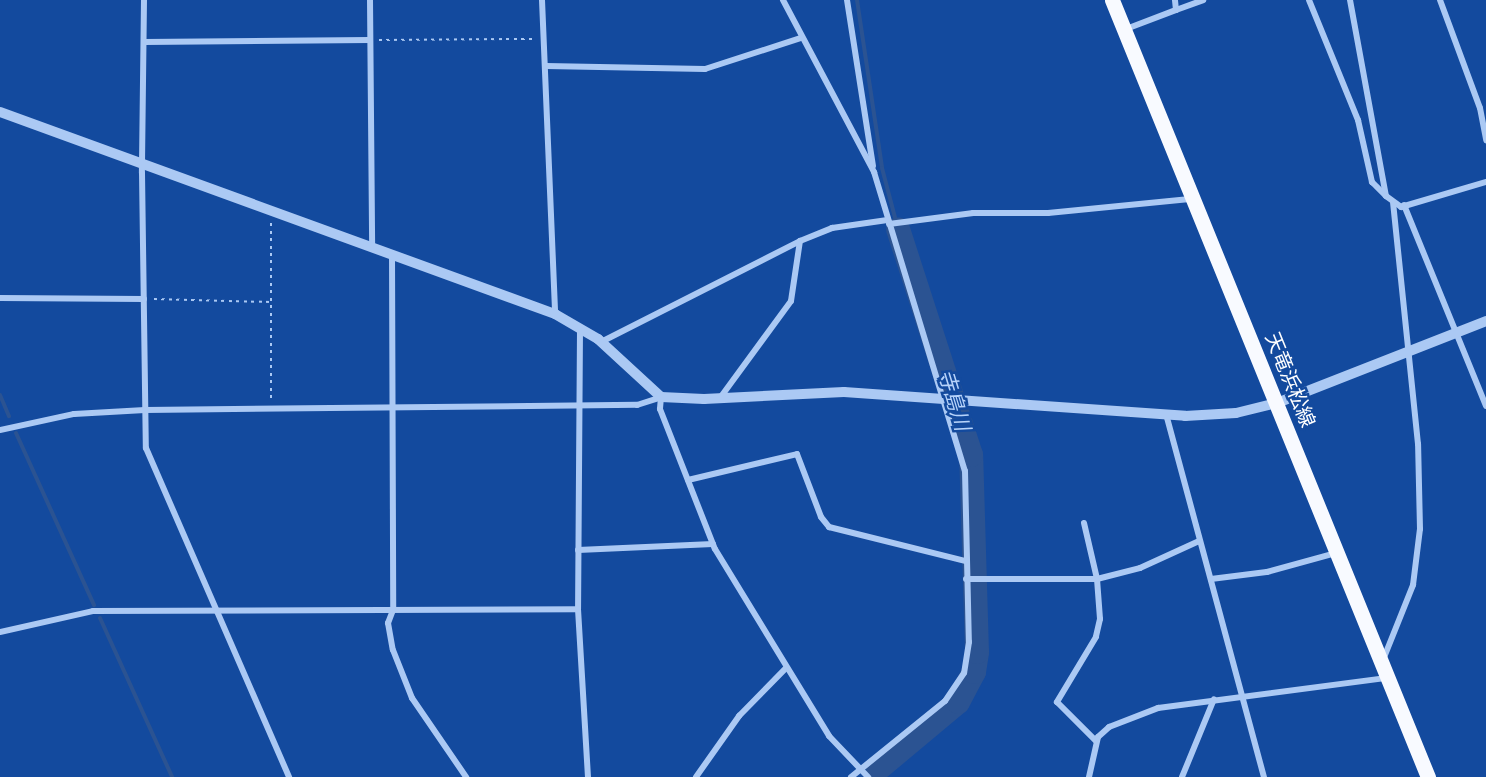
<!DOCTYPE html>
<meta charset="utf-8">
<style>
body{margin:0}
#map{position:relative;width:1486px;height:777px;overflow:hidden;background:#134a9e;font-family:"Space Grotesk","Noto Sans JP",sans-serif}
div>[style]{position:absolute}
.stream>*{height:4px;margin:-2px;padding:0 2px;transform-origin:2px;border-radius:2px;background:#2b5392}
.river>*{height:24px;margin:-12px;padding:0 12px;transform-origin:12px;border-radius:12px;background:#2b5392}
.path>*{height:2px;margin-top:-1px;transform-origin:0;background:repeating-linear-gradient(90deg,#abc9f4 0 3px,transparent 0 7.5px)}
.minor>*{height:6px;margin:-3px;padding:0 3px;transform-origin:3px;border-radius:3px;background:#abc9f4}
.tertiary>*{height:10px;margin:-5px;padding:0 5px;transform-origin:5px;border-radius:5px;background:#abc9f4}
.primary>*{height:15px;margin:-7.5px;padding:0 7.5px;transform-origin:7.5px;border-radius:7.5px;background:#f8faff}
span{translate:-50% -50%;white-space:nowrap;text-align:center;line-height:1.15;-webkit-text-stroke:5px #134a9e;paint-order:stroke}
.street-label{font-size:20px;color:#fff}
.water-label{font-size:21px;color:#b7d3fa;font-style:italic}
</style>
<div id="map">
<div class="stream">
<i style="left:857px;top:0;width:170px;rotate:81.5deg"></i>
<i style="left:882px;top:168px;width:63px;rotate:75.3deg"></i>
<i style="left:0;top:395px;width:23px;rotate:67deg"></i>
<i style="left:16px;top:433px;width:189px;rotate:65.6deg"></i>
<i style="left:100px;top:618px;width:175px;rotate:65.6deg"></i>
</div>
<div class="river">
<i style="left:878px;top:769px;width:104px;rotate:-39.9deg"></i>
<i style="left:958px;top:702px;width:34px;rotate:-62deg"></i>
<i style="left:974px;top:672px;width:20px;rotate:-81deg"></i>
<i style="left:977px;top:652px;width:197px;rotate:-91.7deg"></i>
<i style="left:971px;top:455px;width:237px;rotate:-107.9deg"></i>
</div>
<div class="path">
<i style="left:379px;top:40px;width:156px;rotate:-0.4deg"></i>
<i style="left:271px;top:223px;width:178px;rotate:90deg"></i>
<i style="left:154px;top:299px;width:117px;rotate:1.5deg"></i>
</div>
<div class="minor">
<i style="left:144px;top:0;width:173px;rotate:90.7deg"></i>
<i style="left:142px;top:173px;width:275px;rotate:89.2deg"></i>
<i style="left:146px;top:448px;width:359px;rotate:66.5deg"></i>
<i style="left:370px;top:0;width:246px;rotate:89.5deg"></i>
<i style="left:542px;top:0;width:314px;rotate:87.6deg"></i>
<i style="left:783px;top:0;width:195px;rotate:62.1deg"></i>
<i style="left:874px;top:172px;width:313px;rotate:73.1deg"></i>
<i style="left:965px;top:471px;width:171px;rotate:88.7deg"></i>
<i style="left:969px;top:642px;width:31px;rotate:99deg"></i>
<i style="left:964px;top:673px;width:34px;rotate:124deg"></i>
<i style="left:945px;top:701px;width:121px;rotate:141deg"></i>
<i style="left:847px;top:0;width:168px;rotate:81.1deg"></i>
<i style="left:1309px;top:0;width:130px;rotate:67.8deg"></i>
<i style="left:1358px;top:120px;width:64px;rotate:77.3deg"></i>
<i style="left:1372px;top:182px;width:20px;rotate:45deg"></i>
<i style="left:1350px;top:0;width:199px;rotate:79.6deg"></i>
<i style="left:1386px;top:196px;width:19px;rotate:36deg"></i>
<i style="left:1401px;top:207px;width:89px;rotate:-16.4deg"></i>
<i style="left:1440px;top:0;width:115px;rotate:69.7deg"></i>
<i style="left:1480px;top:108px;width:33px;rotate:79deg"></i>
<i style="left:1176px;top:10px;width:29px;rotate:-20deg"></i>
<i style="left:1126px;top:29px;width:53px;rotate:-20.8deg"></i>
<i style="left:1176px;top:10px;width:10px;rotate:-96deg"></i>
<i style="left:144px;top:42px;width:226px;rotate:-0.5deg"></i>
<i style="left:546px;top:66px;width:159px;rotate:1.1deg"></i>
<i style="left:705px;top:69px;width:101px;rotate:-17.9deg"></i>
<i style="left:1404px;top:205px;width:217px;rotate:67.8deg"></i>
<i style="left:889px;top:224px;width:85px;rotate:-7.5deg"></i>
<i style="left:973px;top:213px;width:75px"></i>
<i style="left:1048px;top:213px;width:145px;rotate:-5.6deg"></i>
<i style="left:392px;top:255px;width:355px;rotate:89.8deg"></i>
<i style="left:393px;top:610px;width:14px;rotate:111deg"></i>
<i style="left:388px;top:623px;width:27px;rotate:80deg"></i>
<i style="left:393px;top:650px;width:52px;rotate:68.4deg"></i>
<i style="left:412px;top:698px;width:96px;rotate:55.6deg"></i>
<i style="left:0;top:298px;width:144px;rotate:0.4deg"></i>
<i style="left:580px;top:330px;width:279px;rotate:90.4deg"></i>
<i style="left:578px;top:609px;width:168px;rotate:86.6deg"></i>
<i style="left:601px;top:342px;width:223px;rotate:-26.9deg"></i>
<i style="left:720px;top:398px;width:120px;rotate:-53.8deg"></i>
<i style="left:791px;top:301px;width:61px;rotate:-81.5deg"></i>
<i style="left:800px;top:241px;width:35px;rotate:-22deg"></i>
<i style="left:832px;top:228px;width:56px;rotate:-8.3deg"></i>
<i style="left:1166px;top:414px;width:376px;rotate:74.9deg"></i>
<i style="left:0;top:430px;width:76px;rotate:-12.2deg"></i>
<i style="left:74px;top:414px;width:71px;rotate:-3.2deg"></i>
<i style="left:145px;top:410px;width:492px;rotate:-0.6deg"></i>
<i style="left:637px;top:405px;width:25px;rotate:-18deg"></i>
<i style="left:661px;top:397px;width:12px;rotate:95deg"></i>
<i style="left:660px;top:409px;width:150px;rotate:68.6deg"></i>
<i style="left:715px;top:549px;width:219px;rotate:58.6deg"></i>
<i style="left:829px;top:736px;width:57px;rotate:46.4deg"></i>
<i style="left:688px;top:480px;width:112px;rotate:-13.4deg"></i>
<i style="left:797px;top:454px;width:67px;rotate:69.1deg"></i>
<i style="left:821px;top:517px;width:13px;rotate:51deg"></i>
<i style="left:829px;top:527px;width:140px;rotate:14deg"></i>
<i style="left:1084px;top:523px;width:57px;rotate:76.9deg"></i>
<i style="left:1097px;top:579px;width:40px;rotate:85.7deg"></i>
<i style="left:1100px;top:619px;width:18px;rotate:103deg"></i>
<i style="left:1096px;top:637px;width:76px;rotate:121deg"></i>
<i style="left:1057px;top:702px;width:55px;rotate:45deg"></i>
<i style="left:578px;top:550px;width:135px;rotate:-2.5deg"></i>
<i style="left:966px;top:579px;width:131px"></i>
<i style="left:1097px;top:579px;width:44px;rotate:-14.3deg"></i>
<i style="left:1140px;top:568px;width:65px;rotate:-24.6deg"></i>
<i style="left:1211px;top:579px;width:56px;rotate:-7.1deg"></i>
<i style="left:1267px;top:572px;width:72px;rotate:-15.4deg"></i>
<i style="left:0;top:632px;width:95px;rotate:-12.7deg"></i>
<i style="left:93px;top:611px;width:485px;rotate:-0.2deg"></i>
<i style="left:1383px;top:660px;width:81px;rotate:-68.2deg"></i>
<i style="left:1413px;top:585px;width:56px;rotate:-82.9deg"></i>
<i style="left:1420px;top:529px;width:85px;rotate:-91.3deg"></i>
<i style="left:1418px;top:444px;width:242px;rotate:-95.9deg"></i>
<i style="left:696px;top:777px;width:75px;rotate:-54.8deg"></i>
<i style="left:739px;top:716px;width:67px;rotate:-45.6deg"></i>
<i style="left:1089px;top:777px;width:41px;rotate:-77.3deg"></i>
<i style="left:1098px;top:737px;width:15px;rotate:-42deg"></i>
<i style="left:1109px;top:727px;width:53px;rotate:-21.2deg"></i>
<i style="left:1158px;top:708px;width:229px;rotate:-7.5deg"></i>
<i style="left:1182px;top:777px;width:84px;rotate:-67.7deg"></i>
</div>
<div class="tertiary">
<i style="left:0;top:112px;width:591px;rotate:20deg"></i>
<i style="left:555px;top:314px;width:50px;rotate:30.2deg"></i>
<i style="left:598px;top:339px;width:86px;rotate:42.6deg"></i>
<i style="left:661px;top:397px;width:43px;rotate:2.7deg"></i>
<i style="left:704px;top:399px;width:140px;rotate:-2.9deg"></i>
<i style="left:844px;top:392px;width:342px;rotate:4deg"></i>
<i style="left:1185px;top:416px;width:51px;rotate:-3.4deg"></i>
<i style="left:1236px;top:413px;width:42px;rotate:-13.7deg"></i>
<i style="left:1277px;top:403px;width:225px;rotate:-21.4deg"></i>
</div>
<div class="primary">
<i style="left:1112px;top:0;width:839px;rotate:67.87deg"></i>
</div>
<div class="street-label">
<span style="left:1290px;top:380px;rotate:68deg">天竜浜松線</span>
</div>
<div class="water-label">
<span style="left:954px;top:400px;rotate:73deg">寺島川</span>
</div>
</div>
